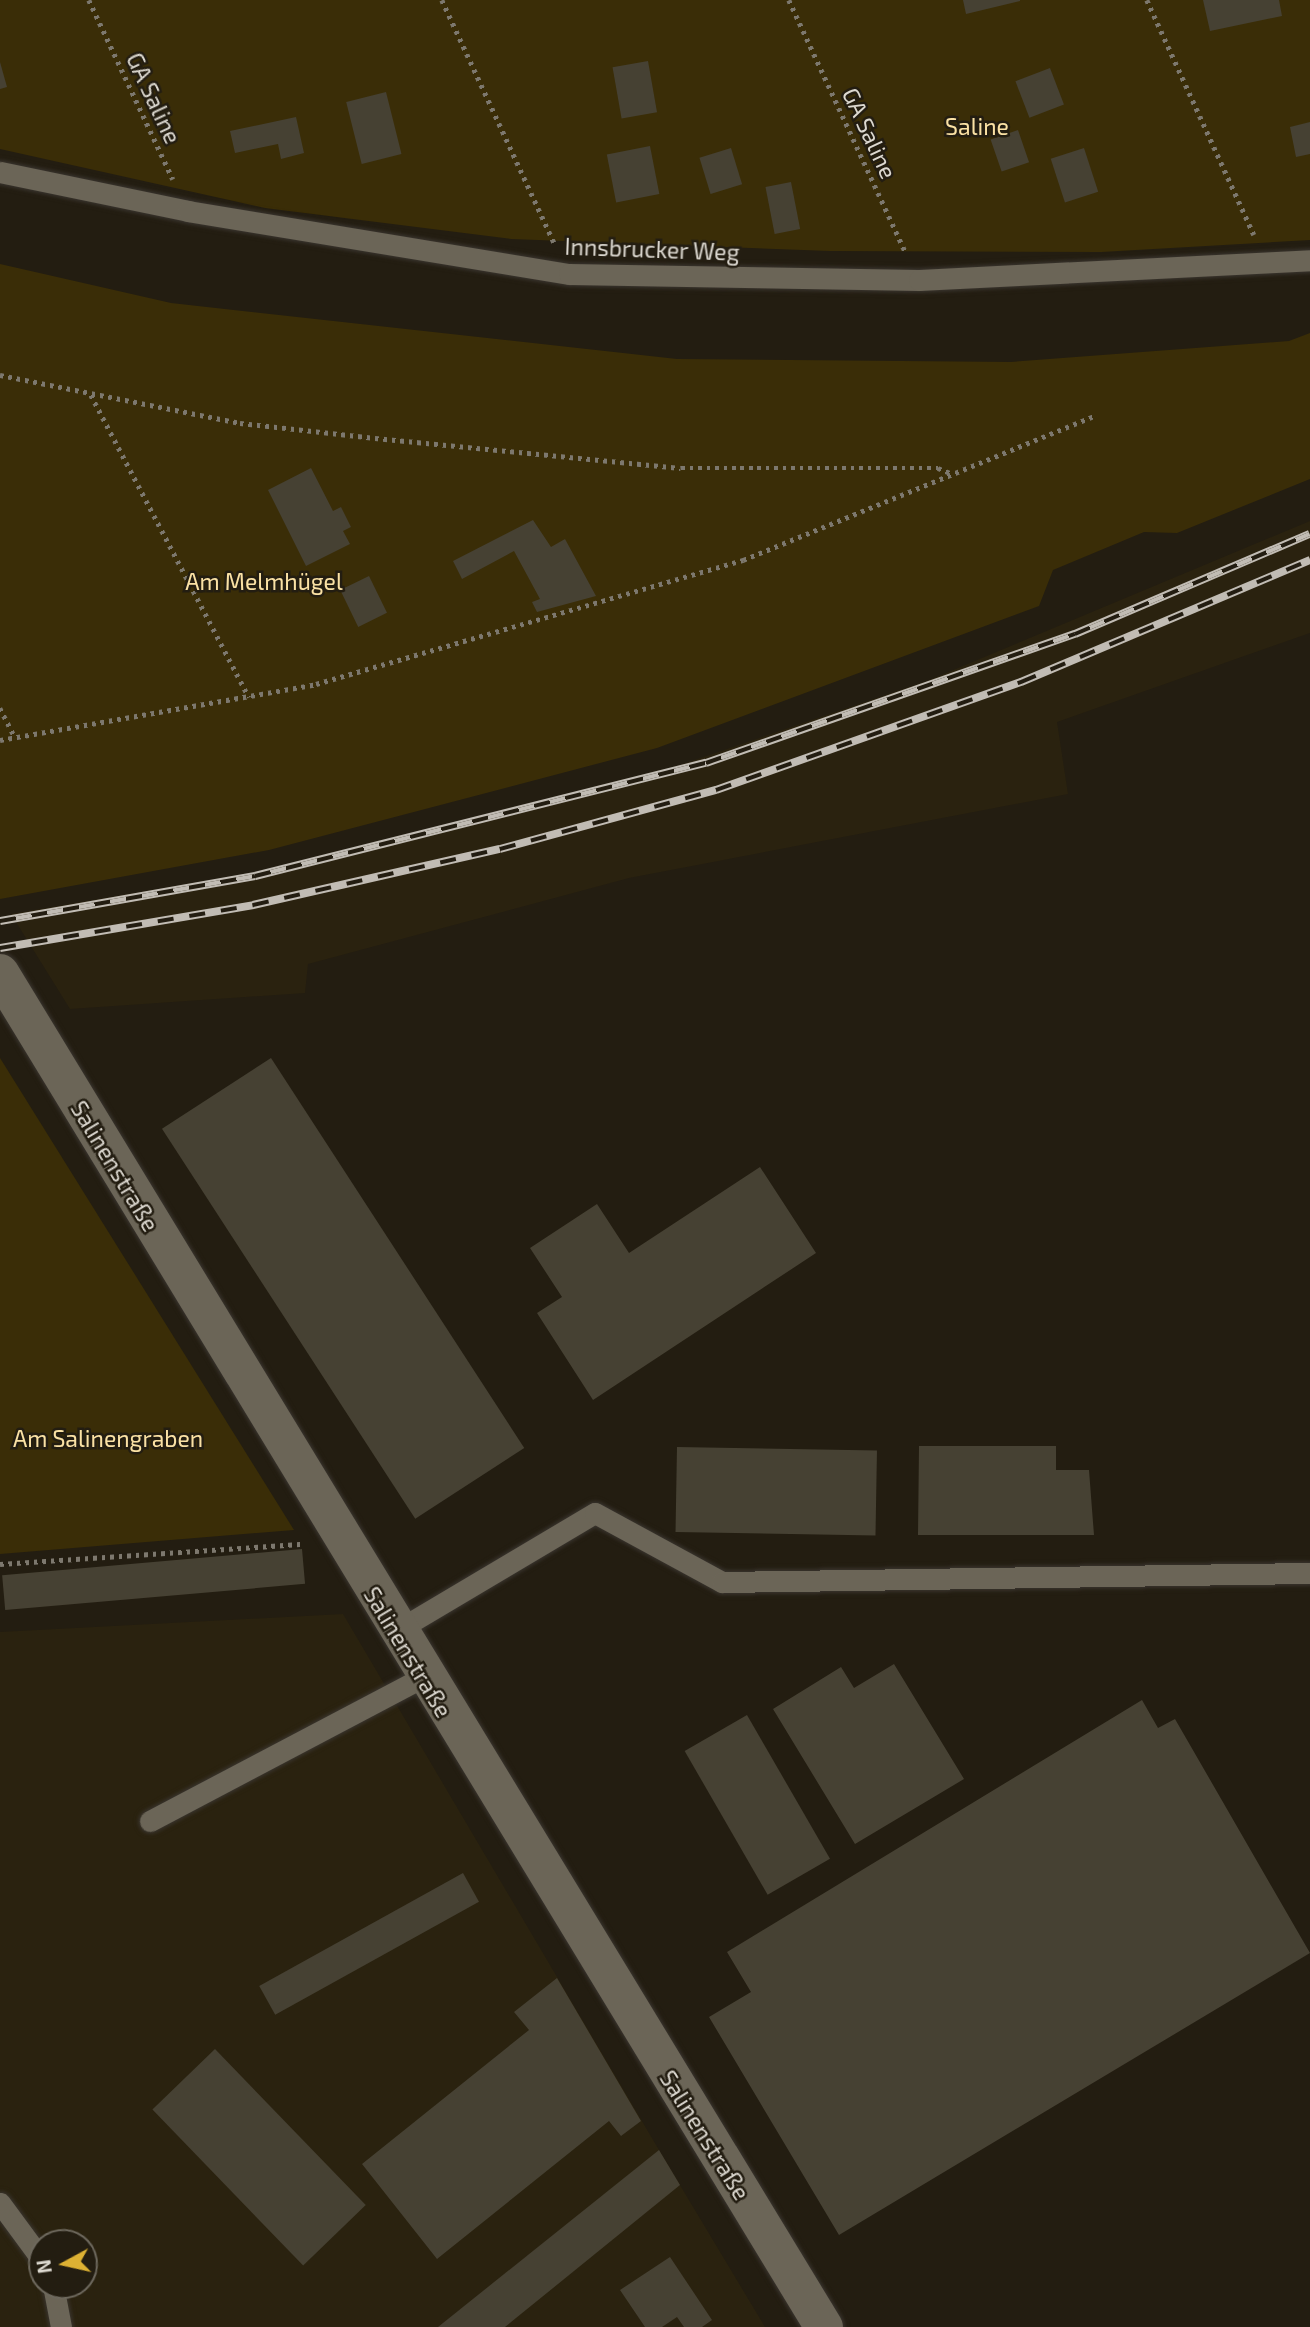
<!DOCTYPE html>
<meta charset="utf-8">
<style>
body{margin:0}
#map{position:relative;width:1310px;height:2327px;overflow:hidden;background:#231d11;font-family:"Exo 2",sans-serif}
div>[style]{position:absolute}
.built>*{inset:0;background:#2a220f}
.green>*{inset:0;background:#3a2d07}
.building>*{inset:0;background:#464133;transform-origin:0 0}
.path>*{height:4.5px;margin-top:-2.25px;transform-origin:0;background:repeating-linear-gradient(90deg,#7d786e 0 3.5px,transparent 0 8.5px)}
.roads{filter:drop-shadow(0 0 2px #3a352f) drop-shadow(0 0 2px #3a352f)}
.lane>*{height:21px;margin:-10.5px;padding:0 10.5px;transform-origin:10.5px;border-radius:10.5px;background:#6b6557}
.secondary>*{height:38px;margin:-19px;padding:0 19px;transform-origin:19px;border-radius:19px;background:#6b6557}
.rail>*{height:8px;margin-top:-4px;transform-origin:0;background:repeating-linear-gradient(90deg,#231d11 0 16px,#c1bcb4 0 32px);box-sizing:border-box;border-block:2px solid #c1bcb4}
span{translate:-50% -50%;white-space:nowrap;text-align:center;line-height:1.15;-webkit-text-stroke:5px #231d11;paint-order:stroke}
.street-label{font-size:23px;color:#dcd8d0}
.park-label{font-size:23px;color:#fae1a4}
.north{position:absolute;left:28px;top:2229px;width:70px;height:70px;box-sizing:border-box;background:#231d11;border:2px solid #6d685d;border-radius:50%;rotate:262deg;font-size:19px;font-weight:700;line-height:28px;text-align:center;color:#dcd8d0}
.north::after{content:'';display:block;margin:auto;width:24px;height:32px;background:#ddb133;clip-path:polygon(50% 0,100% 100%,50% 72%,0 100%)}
</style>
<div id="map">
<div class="built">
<i style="clip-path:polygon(1310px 521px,1310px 633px,1057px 722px,1068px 794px,629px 878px,308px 964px,305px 993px,70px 1009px,11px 914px,252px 873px,680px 765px,927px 681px)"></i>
<i style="clip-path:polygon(evenodd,343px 1614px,659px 2150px,765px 2327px,0 2327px,0 1632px,343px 1614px,42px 2243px,84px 2243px,84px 2285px,42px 2285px,42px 2243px)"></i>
</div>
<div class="green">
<i style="clip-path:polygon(0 0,1310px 0,1310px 240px,1101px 252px,830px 251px,511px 239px,265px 208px,0 149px)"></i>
<i style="clip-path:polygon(0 264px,171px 303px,677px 359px,1011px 362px,1289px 341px,1310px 333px,1310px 479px,1177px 533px,1144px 532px,1053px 570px,1039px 606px,657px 748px,269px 850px,0 899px)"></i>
<i style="clip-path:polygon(0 1058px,294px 1530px,0 1554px)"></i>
</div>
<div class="building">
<i style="clip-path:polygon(963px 0,1020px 0,1020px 1px,966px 14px)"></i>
<i style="clip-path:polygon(1203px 0,1279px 0,1282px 16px,1210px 31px)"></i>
<i style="left:648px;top:61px;width:52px;height:36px;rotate:80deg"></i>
<i style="clip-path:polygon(0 62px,7px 87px,0 89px)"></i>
<i style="left:1050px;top:68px;width:39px;height:37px;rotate:69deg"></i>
<i style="left:386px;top:92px;width:64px;height:41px;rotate:76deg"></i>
<i style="clip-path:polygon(296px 117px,304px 153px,281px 159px,278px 144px,235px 153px,230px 131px)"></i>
<i style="clip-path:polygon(1310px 122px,1310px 154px,1296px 157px,1290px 127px)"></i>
<i style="left:1018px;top:130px;width:34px;height:29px;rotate:71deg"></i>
<i style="left:650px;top:146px;width:49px;height:44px;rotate:79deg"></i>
<i style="left:731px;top:148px;width:38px;height:33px;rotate:73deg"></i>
<i style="left:1084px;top:148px;width:46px;height:35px;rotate:72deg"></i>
<i style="left:791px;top:182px;width:48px;height:26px;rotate:79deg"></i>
<i style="clip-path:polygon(311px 468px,333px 511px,341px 507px,351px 527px,343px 531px,350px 544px,306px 566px,268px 490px)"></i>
<i style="clip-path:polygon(533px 520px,551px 547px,565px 539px,596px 596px,537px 612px,532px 602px,540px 599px,514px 551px,462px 579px,453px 561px)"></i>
<i style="left:369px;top:576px;width:41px;height:32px;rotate:64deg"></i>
<i style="left:271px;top:1058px;width:465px;height:130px;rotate:57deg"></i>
<i style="clip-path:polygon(760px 1167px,816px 1253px,593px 1400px,537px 1313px,562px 1297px,530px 1248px,597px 1204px,629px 1253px)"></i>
<i style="clip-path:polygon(919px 1446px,1056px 1446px,1056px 1470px,1089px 1470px,1094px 1535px,918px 1535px)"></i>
<i style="left:677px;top:1447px;width:200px;height:85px;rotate:1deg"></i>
<i style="left:302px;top:1549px;width:35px;height:301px;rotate:85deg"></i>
<i style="clip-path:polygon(894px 1664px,964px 1779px,855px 1844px,773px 1709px,841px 1667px,854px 1688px)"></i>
<i style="clip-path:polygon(1142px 1700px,1158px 1728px,1175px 1719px,1310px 1953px,839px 2235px,709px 2017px,751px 1992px,727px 1952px)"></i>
<i style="left:747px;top:1715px;width:166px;height:72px;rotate:60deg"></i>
<i style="left:463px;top:1873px;width:33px;height:233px;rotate:61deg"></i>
<i style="clip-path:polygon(557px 1978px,641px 2121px,621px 2136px,609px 2121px,437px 2259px,362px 2164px,529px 2030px,514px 2012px)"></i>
<i style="left:215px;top:2049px;width:217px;height:87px;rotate:46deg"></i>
<i style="clip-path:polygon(659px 2150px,680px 2185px,505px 2327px,438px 2327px)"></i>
<i style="clip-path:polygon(670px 2257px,712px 2320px,702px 2327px,684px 2327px,677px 2317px,662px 2327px,645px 2327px,620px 2290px)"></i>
</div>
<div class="path">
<i style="left:89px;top:0;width:198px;rotate:64.9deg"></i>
<i style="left:442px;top:0;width:267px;rotate:65.2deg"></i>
<i style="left:789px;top:0;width:277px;rotate:65.2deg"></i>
<i style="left:1147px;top:0;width:258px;rotate:65.5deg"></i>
<i style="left:0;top:375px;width:245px;rotate:11.3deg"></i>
<i style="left:240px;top:423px;width:136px;rotate:6.3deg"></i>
<i style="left:375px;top:438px;width:307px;rotate:5.6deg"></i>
<i style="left:681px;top:468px;width:257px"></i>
<i style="left:938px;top:468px;width:16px;rotate:22deg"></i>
<i style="left:91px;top:395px;width:341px;rotate:62.4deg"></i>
<i style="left:0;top:708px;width:34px;rotate:63deg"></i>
<i style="left:0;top:740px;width:321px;rotate:-10deg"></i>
<i style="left:316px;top:684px;width:445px;rotate:-16.2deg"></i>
<i style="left:743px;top:560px;width:382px;rotate:-22.3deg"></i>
<i style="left:0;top:1564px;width:304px;rotate:-3.8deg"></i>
</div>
<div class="roads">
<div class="lane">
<i style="left:0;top:172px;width:192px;rotate:11.7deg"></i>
<i style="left:188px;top:211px;width:386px;rotate:9.4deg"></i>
<i style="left:569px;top:274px;width:350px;rotate:1deg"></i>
<i style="left:919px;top:280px;width:392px;rotate:-2.9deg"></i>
<i style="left:396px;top:1631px;width:231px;rotate:-30.7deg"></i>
<i style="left:595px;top:1513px;width:145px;rotate:28.5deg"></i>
<i style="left:722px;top:1582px;width:588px;rotate:-0.88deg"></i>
<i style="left:150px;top:1821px;width:309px;rotate:-27.8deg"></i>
<i style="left:0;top:2203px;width:71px;rotate:53.6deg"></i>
<i style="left:53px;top:2285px;width:43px;rotate:79.2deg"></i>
</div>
<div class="secondary">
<i style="left:0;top:973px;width:1585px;rotate:58.68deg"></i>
</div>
</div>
<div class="rail">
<i style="left:0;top:921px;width:259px;rotate:-10deg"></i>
<i style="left:255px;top:876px;width:465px;rotate:-14.1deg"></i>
<i style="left:706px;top:763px;width:391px;rotate:-19.3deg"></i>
<i style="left:1075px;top:634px;width:255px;rotate:-23.1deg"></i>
<i style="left:0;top:948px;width:257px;rotate:-9.6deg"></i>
<i style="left:253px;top:905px;width:253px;rotate:-12.8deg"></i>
<i style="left:500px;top:849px;width:224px;rotate:-15.3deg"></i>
<i style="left:716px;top:790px;width:324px;rotate:-19.5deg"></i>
<i style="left:1021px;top:682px;width:314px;rotate:-22.9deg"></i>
</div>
<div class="street-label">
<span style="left:154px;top:98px;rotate:65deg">GA Saline</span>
<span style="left:870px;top:133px;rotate:65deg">GA Saline</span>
<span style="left:652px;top:249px;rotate:2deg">Innsbrucker Weg</span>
<span style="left:115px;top:1166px;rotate:59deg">Salinenstraße</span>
<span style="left:408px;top:1652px;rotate:59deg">Salinenstraße</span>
<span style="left:705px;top:2135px;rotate:58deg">Salinenstraße</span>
</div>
<div class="park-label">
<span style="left:977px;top:126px">Saline</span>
<span style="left:264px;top:581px">Am Melmhügel</span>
<span style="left:108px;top:1438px">Am Salinengraben</span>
</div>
<div class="north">N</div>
</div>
